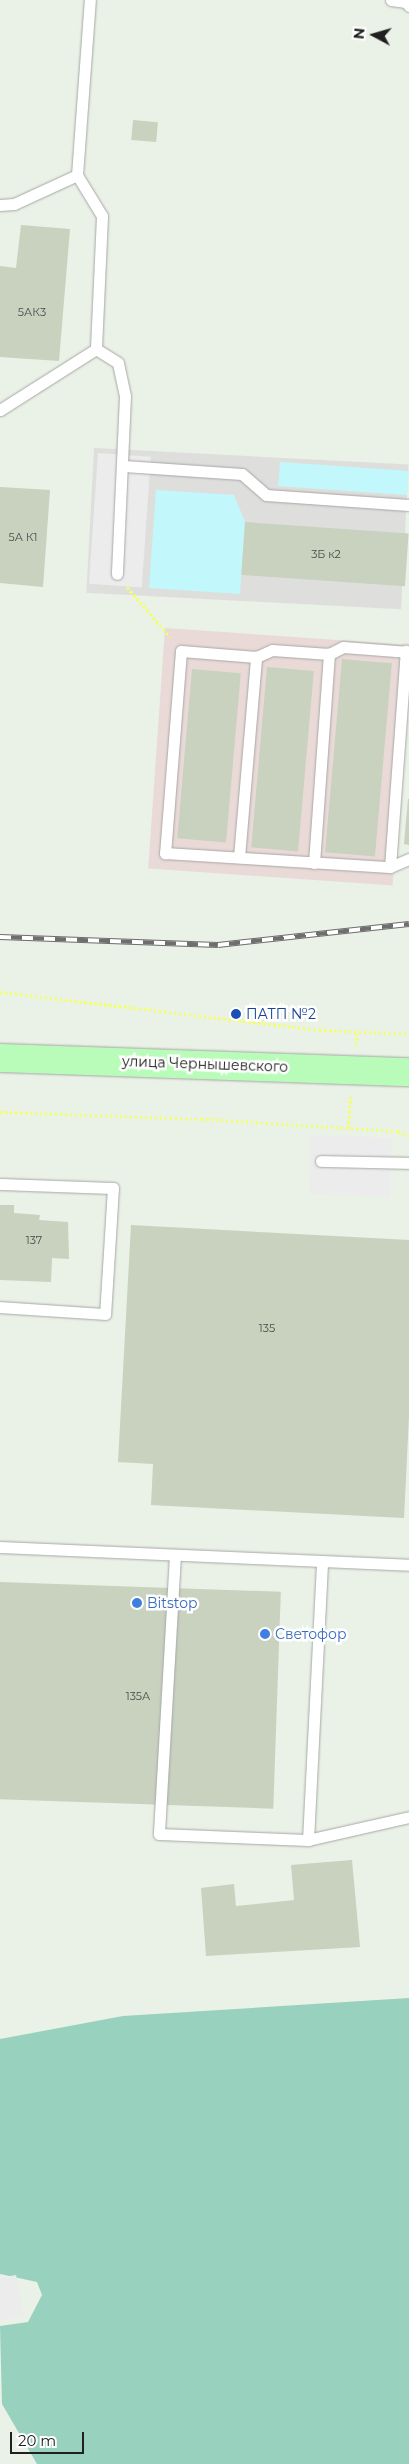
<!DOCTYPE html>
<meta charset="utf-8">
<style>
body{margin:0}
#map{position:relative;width:409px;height:2464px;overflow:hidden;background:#eaf1e6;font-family:Montserrat,sans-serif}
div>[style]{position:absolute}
.residential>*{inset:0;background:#dededd;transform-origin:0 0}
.industrial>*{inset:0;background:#eadad7;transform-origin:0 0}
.forest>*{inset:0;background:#99d1bf}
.park>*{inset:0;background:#c2f8fb;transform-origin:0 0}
.parking>*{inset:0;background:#ececec;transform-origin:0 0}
.building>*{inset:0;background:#c9d1bf;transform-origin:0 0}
.path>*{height:3px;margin-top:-1.5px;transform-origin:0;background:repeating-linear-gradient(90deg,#f3ff69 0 2.5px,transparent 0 5px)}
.roads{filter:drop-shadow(0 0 1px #a7a7a7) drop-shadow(0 0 1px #a7a7a7)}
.service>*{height:11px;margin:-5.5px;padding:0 5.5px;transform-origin:5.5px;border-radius:5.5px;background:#fff}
.secondary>*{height:28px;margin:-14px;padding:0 14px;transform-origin:14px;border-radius:14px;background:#b9fcba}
.rail>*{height:5.5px;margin-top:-2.75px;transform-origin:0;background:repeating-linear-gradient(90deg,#fff 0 11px,#6e6e6e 0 22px);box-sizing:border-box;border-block:1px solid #6e6e6e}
.dots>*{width:14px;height:14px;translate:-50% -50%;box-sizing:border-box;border:2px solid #fff;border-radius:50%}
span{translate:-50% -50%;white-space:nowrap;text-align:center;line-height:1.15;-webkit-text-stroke:5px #fff;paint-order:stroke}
.number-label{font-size:11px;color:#4a4c48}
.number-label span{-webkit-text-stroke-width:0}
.transit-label{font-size:14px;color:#164399}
.left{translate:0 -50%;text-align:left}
.street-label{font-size:14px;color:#202020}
.shop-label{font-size:14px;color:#366cbe}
.north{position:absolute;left:349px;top:10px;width:50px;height:50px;-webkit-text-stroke:4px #fff;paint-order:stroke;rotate:276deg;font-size:14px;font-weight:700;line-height:20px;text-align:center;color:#202020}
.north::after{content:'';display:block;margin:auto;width:18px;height:22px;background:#202020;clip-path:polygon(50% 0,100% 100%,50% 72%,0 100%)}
.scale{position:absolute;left:10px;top:2432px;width:74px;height:22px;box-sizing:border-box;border:2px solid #202020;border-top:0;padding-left:6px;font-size:15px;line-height:18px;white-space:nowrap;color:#202020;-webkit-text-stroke:4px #fff;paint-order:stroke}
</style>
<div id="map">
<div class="residential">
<i style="left:94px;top:448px;width:315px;height:145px;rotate:3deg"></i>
</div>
<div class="industrial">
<i style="left:165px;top:628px;width:245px;height:241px;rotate:4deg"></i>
</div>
<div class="forest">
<i style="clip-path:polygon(409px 1998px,409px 2464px,37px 2464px,2px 2404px,0 2326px,28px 2322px,42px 2295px,37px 2282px,0 2274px,0 2039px,123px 2016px)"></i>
</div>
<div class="park">
<i style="left:280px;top:462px;width:129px;height:24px;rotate:4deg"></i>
<i style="clip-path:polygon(156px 490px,234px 495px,245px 522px,240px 594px,149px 588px)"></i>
</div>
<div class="parking">
<i style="left:98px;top:453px;width:53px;height:131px;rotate:4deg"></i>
<i style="left:311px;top:1135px;width:81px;height:59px;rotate:2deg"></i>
<i style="clip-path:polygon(16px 2275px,24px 2316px,0 2321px,0 2278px)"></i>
</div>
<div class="building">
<i style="left:133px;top:120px;width:25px;height:20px;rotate:5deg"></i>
<i style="clip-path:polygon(21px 225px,70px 229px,59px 361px,0 357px,0 266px,16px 268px)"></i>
<i style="clip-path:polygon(0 487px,50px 490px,43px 587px,0 583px)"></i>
<i style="left:245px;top:522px;width:164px;height:53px;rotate:4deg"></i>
<i style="left:342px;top:659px;width:50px;height:194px;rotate:5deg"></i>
<i style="left:267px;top:667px;width:47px;height:181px;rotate:5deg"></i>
<i style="left:192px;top:669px;width:49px;height:170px;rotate:5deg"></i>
<i style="clip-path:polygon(408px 799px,409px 799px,409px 845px,404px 844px)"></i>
<i style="clip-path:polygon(0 1205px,14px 1205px,14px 1213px,40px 1215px,39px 1220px,68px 1222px,69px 1259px,52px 1258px,51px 1282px,0 1280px)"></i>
<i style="clip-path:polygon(131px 1225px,409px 1240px,409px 1416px,404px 1518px,151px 1505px,153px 1464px,118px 1462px)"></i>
<i style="left:0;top:1582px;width:281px;height:217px;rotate:2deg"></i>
<i style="clip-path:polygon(352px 1860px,360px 1947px,206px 1956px,201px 1888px,234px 1884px,236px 1906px,294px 1900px,291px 1865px)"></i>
</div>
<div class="path">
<i style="left:127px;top:587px;width:66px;rotate:49.3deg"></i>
<i style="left:0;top:992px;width:321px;rotate:6.8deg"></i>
<i style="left:319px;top:1030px;width:90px;rotate:2.5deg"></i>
<i style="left:356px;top:1045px;width:12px;rotate:-85deg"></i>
<i style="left:0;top:1112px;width:201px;rotate:2deg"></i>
<i style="left:201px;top:1119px;width:197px;rotate:3.5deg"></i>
<i style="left:398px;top:1131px;width:12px;rotate:24deg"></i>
<i style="left:348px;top:1128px;width:32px;rotate:-85deg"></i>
</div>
<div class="roads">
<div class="service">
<i style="left:391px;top:0;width:15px;rotate:8deg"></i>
<i style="left:406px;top:2px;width:5px;rotate:53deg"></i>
<i style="left:77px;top:175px;width:48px;rotate:58.6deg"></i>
<i style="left:102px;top:216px;width:133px;rotate:92.6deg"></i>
<i style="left:0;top:205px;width:14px;rotate:-4deg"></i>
<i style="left:14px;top:204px;width:69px;rotate:-24.7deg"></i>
<i style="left:77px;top:175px;width:175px;rotate:-85.8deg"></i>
<i style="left:0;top:410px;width:114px;rotate:-32.4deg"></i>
<i style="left:96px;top:349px;width:26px;rotate:32deg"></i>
<i style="left:118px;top:363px;width:34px;rotate:78deg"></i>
<i style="left:125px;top:396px;width:178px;rotate:92.6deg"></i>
<i style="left:124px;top:466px;width:118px;rotate:3.9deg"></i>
<i style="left:242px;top:474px;width:32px;rotate:41deg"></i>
<i style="left:266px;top:495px;width:143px;rotate:4deg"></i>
<i style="left:409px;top:652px;width:66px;rotate:-175.7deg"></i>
<i style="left:343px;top:647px;width:16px;rotate:153deg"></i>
<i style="left:329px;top:654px;width:57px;rotate:-176deg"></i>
<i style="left:272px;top:650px;width:17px;rotate:156deg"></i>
<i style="left:256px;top:657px;width:75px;rotate:-175.4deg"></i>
<i style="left:181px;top:651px;width:203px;rotate:94.5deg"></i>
<i style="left:165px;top:853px;width:225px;rotate:3.6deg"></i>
<i style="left:390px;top:867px;width:21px;rotate:-23deg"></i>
<i style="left:239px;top:857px;width:201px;rotate:-85.1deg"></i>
<i style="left:314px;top:863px;width:210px;rotate:-85.9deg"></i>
<i style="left:390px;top:867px;width:217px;rotate:-85.8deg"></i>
<i style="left:321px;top:1161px;width:88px;rotate:1.3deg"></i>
<i style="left:0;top:1184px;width:113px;rotate:2deg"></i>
<i style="left:113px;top:1188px;width:126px;rotate:93.6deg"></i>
<i style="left:105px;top:1314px;width:105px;rotate:-176.2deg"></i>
<i style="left:0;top:1547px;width:409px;rotate:2.5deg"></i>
<i style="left:175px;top:1555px;width:279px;rotate:93.3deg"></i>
<i style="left:159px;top:1834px;width:149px;rotate:2.3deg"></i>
<i style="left:308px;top:1840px;width:279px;rotate:-87.1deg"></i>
<i style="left:308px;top:1840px;width:104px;rotate:-12.8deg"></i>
</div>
<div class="secondary">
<i style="left:0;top:1058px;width:409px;rotate:2deg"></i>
</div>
</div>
<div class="rail">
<i style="left:0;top:937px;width:218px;rotate:2.1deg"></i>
<i style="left:218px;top:945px;width:192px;rotate:-6.3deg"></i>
</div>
<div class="dots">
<i style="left:236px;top:1014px;background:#1a4fb4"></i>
<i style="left:137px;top:1603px;background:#3f7fe0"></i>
<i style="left:265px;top:1634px;background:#3f7fe0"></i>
</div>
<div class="number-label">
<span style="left:32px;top:312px">5АК3</span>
<span style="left:23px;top:537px">5А К1</span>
<span style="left:326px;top:554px">3Б к2</span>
<span style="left:34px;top:1240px">137</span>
<span style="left:267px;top:1328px">135</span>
<span style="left:138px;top:1696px">135А</span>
</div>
<div class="transit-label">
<span class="left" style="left:246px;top:1014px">ПАТП №2</span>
</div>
<div class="street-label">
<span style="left:205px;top:1064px;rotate:2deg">улица Чернышевского</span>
</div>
<div class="shop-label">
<span class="left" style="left:147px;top:1603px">Bitstop</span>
<span class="left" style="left:275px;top:1634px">Светофор</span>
</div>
<div class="north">N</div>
<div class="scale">20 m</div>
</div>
